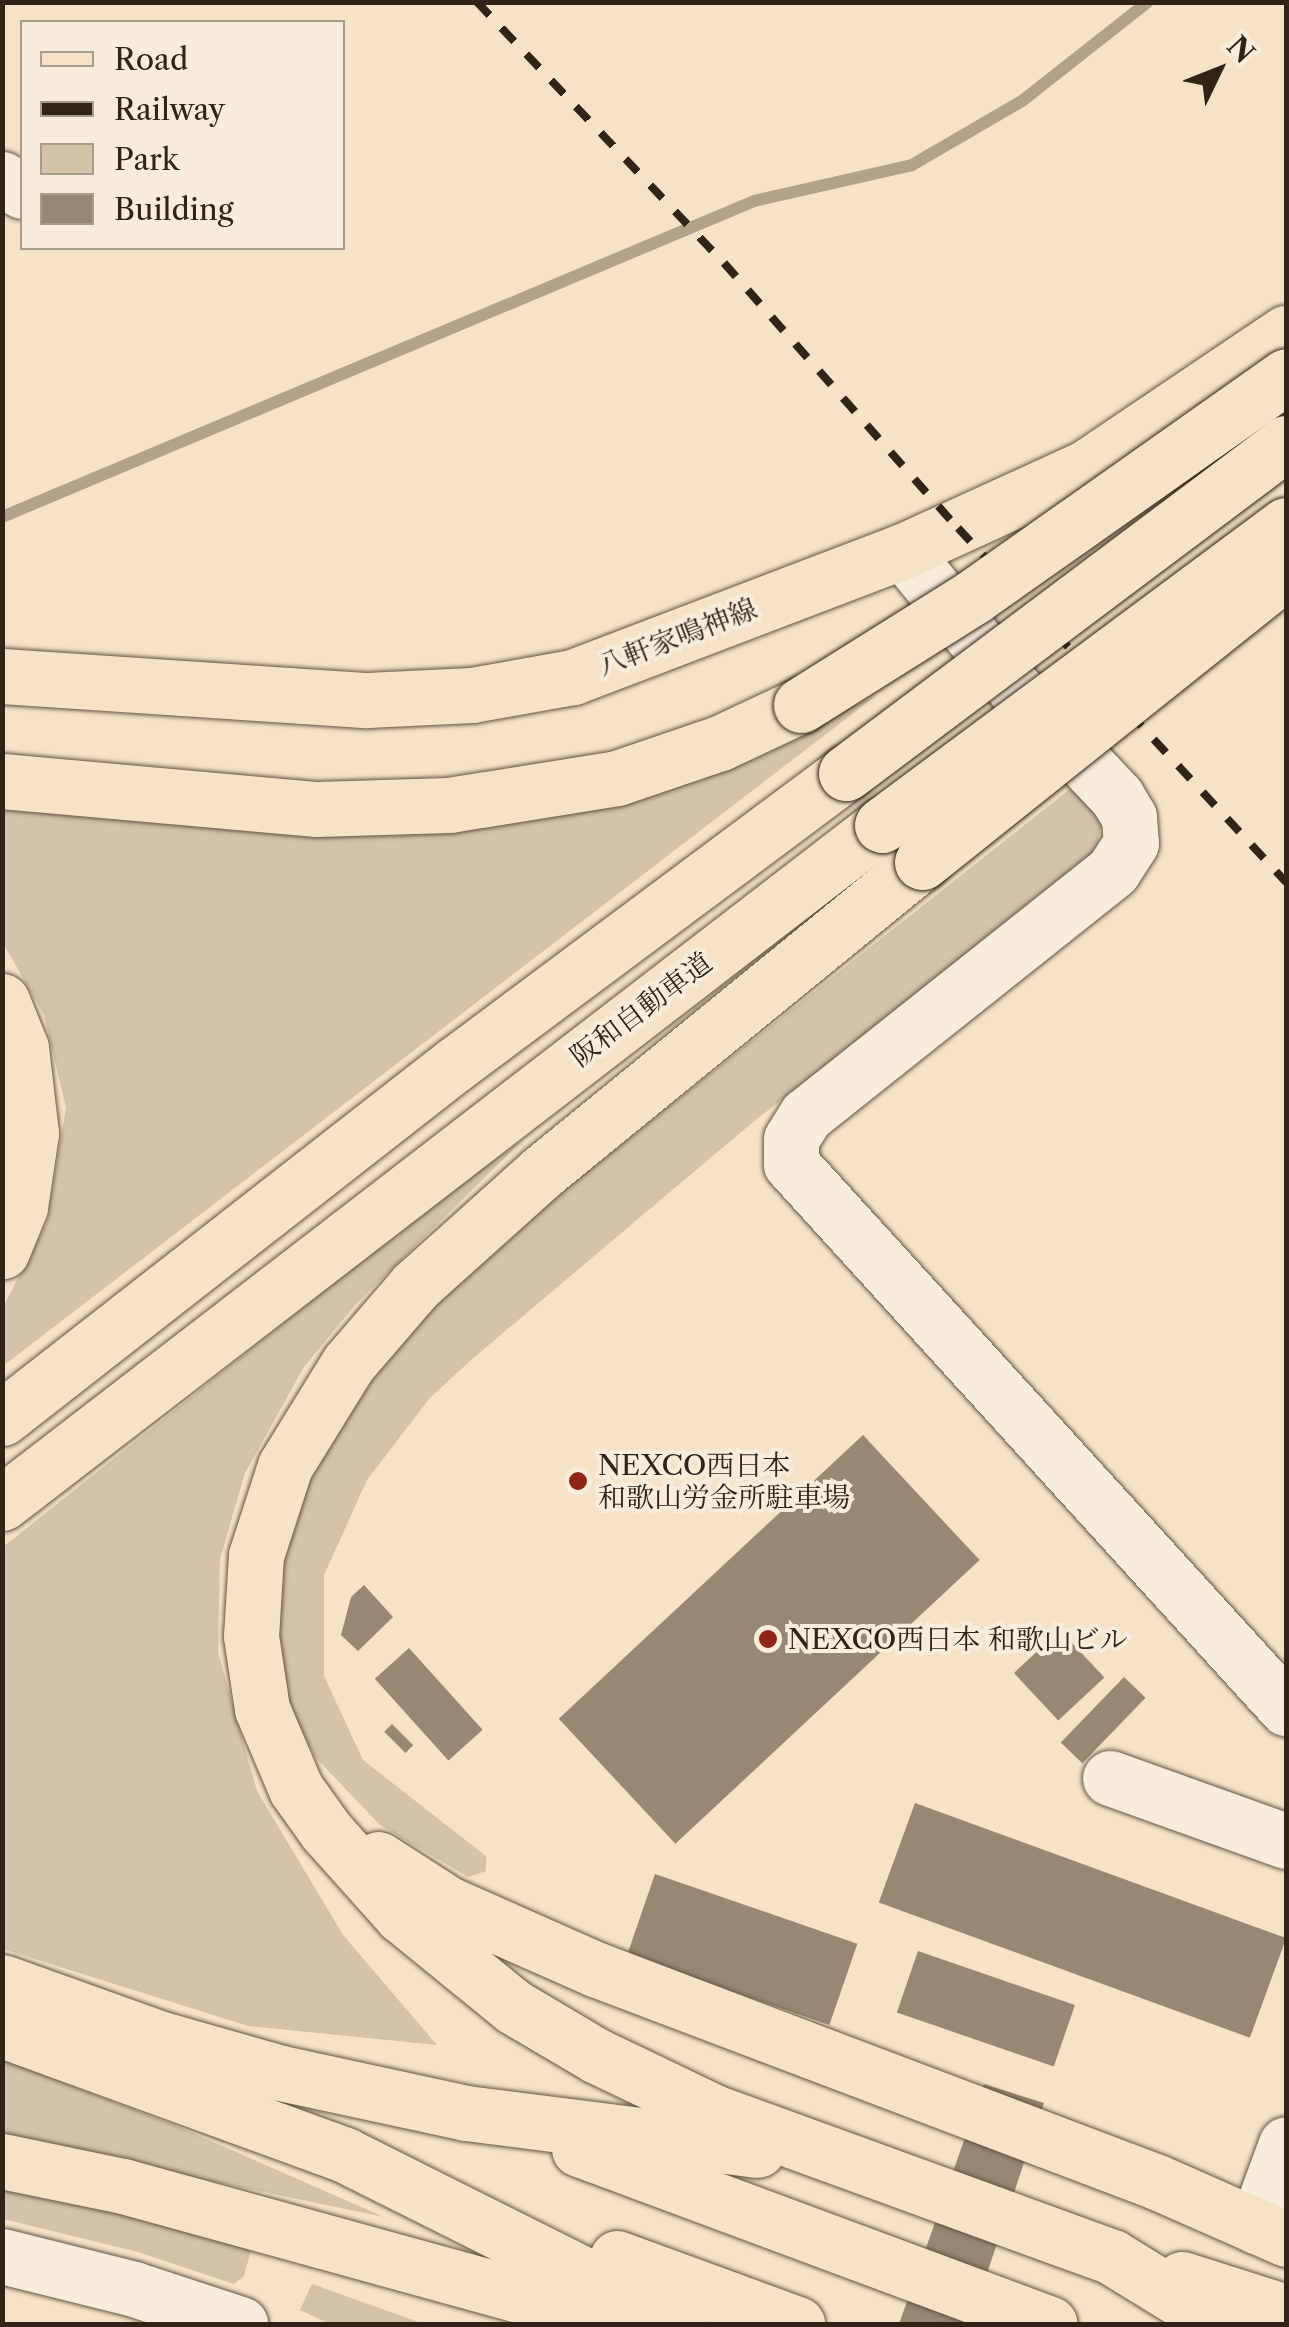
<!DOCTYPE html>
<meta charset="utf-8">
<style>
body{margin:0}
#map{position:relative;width:1289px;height:2327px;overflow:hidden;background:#f5e2c7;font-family:"Libre Caslon Text","Noto Serif JP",serif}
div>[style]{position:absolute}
.green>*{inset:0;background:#d4c2a9}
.stream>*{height:12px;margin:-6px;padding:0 6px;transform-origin:6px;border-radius:6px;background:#b2a18b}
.building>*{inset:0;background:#978773;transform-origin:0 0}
.roads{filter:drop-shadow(0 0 2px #625443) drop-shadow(0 0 2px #625443)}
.minor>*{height:55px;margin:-27.5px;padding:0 27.5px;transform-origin:27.5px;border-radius:27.5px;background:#f8ecdb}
.major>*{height:55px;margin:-27.5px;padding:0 27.5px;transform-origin:27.5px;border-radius:27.5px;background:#f5e2c7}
.highway>*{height:55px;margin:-27.5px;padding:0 27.5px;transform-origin:27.5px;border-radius:27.5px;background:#f5e2c7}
.rail>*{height:8px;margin-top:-4px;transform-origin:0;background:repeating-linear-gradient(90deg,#312417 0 18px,transparent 0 36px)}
.bridges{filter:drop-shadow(0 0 2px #312417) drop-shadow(0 0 2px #312417)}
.highway-bridge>*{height:55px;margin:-27.5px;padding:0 27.5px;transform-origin:27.5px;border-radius:27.5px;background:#f5e2c7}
.dots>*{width:28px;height:28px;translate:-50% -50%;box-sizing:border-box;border:5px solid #f8ecdb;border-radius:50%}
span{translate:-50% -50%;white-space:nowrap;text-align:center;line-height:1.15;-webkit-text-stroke:8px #f8ecdb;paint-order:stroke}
.street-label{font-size:28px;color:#312417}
.poi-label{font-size:28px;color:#312417}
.left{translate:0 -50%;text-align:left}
.frame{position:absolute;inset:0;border:5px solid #312417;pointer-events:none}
.legend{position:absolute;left:20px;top:20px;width:325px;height:230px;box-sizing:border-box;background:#f8ecdb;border:2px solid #a89c8d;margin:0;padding:12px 18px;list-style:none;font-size:30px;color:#312417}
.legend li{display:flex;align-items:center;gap:20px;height:50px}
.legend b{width:50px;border:2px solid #a89c8d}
.north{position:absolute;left:1169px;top:20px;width:100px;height:100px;-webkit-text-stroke:8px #f8ecdb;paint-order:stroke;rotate:47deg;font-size:28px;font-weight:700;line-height:40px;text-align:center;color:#312417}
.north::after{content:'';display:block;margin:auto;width:35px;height:45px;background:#312417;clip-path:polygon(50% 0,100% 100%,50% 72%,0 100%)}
</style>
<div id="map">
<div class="green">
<i style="clip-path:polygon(877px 695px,3px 1366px,3px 1307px,47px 1223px,66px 1108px,44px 1015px,3px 943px,3px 807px,322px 835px,762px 751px)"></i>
<i style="clip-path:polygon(1075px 785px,1101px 822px,1096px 858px,753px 1122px,472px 1359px,429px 1399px,367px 1480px,324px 1575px,324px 1676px,363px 1760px,486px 1856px,486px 1871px,468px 1877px,380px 1825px,316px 1758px,288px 1707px,273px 1602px,295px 1503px,342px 1413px,422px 1317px,551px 1200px)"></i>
<i style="clip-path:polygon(522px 1141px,354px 1306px,304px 1367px,245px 1473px,220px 1559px,218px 1652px,257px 1791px,343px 1935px,437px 2045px,248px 2026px,3px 1949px,3px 1547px,452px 1189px)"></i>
<i style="clip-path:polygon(2px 2059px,179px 2127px,384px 2217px,3px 2138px)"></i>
<i style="clip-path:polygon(2px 2180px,219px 2235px,251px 2250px,244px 2276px,234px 2284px,138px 2252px,3px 2219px)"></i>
<i style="clip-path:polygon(312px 2284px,424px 2324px,330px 2324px,300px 2310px)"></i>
</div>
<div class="stream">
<i style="left:2px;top:517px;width:816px;rotate:-22.79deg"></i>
<i style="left:754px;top:201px;width:162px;rotate:-12.8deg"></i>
<i style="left:912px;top:165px;width:127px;rotate:-30.2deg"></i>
<i style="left:1022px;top:101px;width:160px;rotate:-38.2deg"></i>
</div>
<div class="building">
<i style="left:863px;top:1435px;width:171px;height:416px;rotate:47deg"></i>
<i style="clip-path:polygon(364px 1585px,393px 1617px,358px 1651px,341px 1635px,351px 1597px)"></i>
<i style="left:1060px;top:1630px;width:65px;height:63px;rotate:47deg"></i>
<i style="left:409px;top:1648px;width:110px;height:46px;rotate:48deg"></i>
<i style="left:1124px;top:1677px;width:30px;height:91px;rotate:44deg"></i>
<i style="left:392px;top:1724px;width:30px;height:11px;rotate:45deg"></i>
<i style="left:915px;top:1803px;width:395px;height:106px;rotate:20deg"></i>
<i style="left:655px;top:1874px;width:214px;height:86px;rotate:19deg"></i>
<i style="left:918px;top:1951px;width:166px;height:65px;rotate:19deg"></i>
<i style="clip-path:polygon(984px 2084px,1044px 2103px,970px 2324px,899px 2324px)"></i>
</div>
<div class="roads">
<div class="minor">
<i style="left:2px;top:179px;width:23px;rotate:31deg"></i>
<i style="left:903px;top:551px;width:178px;rotate:50.9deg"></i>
<i style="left:1015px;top:689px;width:149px;rotate:46.6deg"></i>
<i style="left:1117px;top:797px;width:23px;rotate:59deg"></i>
<i style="left:1129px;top:817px;width:26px;rotate:86deg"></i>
<i style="left:1131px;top:843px;width:33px;rotate:123deg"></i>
<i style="left:1113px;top:871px;width:392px;rotate:141.5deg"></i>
<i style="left:806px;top:1115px;width:28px;rotate:122deg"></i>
<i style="left:791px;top:1139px;width:25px;rotate:90deg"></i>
<i style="left:791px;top:1164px;width:736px;rotate:47.7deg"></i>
<i style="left:1110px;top:1778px;width:187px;rotate:19.7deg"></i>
<i style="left:1256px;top:2226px;width:87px;rotate:-69.9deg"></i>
<i style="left:2px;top:2256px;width:136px;rotate:14deg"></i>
<i style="left:134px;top:2289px;width:112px;rotate:18.3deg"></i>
</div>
<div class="major">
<i style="left:2px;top:676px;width:366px;rotate:3.8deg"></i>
<i style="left:367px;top:700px;width:105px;rotate:-2.7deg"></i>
<i style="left:472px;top:695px;width:103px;rotate:-10.1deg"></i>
<i style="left:573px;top:677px;width:353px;rotate:-20.9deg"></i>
<i style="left:903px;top:551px;width:202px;rotate:-24.5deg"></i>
<i style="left:1087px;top:467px;width:240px;rotate:-34deg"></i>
</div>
<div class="highway">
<i style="left:2px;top:781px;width:316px;rotate:5.1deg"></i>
<i style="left:317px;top:809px;width:132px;rotate:-1.7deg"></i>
<i style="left:449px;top:805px;width:170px;rotate:-9.1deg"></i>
<i style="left:617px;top:778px;width:109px;rotate:-18.8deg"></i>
<i style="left:720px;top:743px;width:89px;rotate:-25.1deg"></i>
<i style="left:922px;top:862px;width:490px;rotate:140.8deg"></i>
<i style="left:542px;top:1172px;width:171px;rotate:138.1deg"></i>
<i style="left:415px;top:1286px;width:103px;rotate:130.7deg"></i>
<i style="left:348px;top:1364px;width:120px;rotate:121.7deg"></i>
<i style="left:285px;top:1466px;width:94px;rotate:108deg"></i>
<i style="left:256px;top:1555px;width:81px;rotate:93.5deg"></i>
<i style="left:251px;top:1636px;width:74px;rotate:81.4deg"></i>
<i style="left:262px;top:1709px;width:87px;rotate:67deg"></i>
<i style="left:296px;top:1789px;width:52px;rotate:54.5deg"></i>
<i style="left:326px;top:1831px;width:113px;rotate:48.2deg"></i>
<i style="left:401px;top:1915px;width:146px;rotate:39.2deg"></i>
<i style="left:514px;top:2007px;width:96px;rotate:30.6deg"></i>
<i style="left:597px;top:2056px;width:130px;rotate:25.6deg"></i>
<i style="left:714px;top:2112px;width:424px;rotate:20deg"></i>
<i style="left:1112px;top:2257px;width:128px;rotate:31.6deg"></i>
<i style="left:2px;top:1001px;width:51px;rotate:68deg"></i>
<i style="left:21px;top:1048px;width:86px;rotate:83.3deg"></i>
<i style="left:31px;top:1133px;width:75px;rotate:98.5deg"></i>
<i style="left:20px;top:1207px;width:48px;rotate:112.2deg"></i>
<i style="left:2px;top:1418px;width:574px;rotate:-37.99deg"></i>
<i style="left:454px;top:1065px;width:489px;rotate:-36.7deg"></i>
<i style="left:2px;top:1503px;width:1111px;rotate:-37.61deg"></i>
<i style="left:378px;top:1859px;width:83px;rotate:32.7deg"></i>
<i style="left:448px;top:1904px;width:161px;rotate:23.9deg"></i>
<i style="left:595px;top:1969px;width:601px;rotate:20.76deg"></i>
<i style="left:1157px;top:2182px;width:141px;rotate:23.8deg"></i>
<i style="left:2px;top:1982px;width:166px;rotate:19.7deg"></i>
<i style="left:158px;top:2038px;width:128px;rotate:15.9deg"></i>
<i style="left:281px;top:2073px;width:189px;rotate:12.2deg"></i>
<i style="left:466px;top:2113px;width:294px;rotate:7.2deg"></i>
<i style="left:2px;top:2030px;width:365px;rotate:20deg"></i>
<i style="left:345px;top:2155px;width:377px;rotate:26.6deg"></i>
<i style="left:579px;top:2149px;width:502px;rotate:20.38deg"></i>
<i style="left:2px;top:2161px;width:124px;rotate:11.7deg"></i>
<i style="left:123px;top:2186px;width:520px;rotate:15.4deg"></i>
<i style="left:617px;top:2258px;width:192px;rotate:20.1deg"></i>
<i style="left:1182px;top:2279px;width:109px;rotate:17.6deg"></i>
</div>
</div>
<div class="rail">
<i style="left:477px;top:2px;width:359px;rotate:46.6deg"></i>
<i style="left:724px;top:263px;width:354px;rotate:48.6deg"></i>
<i style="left:958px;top:528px;width:483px;rotate:47.2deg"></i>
</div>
<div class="bridges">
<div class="highway-bridge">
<i style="left:801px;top:705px;width:203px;rotate:-32.1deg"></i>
<i style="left:973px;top:597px;width:383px;rotate:-35.2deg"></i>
<i style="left:846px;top:773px;width:550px;rotate:-36.87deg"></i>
<i style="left:882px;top:825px;width:503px;rotate:-36.6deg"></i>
<i style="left:922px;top:862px;width:466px;rotate:-38.6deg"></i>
</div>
</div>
<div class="dots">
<i style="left:578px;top:1481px;background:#8f2418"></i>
<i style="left:768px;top:1639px;background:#8f2418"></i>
</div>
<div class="street-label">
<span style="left:677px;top:637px;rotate:-21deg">八軒家鳴神線</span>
<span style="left:641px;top:1009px;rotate:-37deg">阪和自動車道</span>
</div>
<div class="poi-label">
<span class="left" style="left:598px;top:1481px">NEXCO西日本<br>和歌山労金所駐車場</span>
<span class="left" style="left:788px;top:1639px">NEXCO西日本 和歌山ビル</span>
</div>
<div class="frame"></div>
<ul class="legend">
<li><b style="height:12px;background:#f5e2c7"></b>Road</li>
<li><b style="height:12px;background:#312417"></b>Railway</li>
<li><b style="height:28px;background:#d4c2a9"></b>Park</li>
<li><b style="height:28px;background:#978773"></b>Building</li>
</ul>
<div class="north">N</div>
</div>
